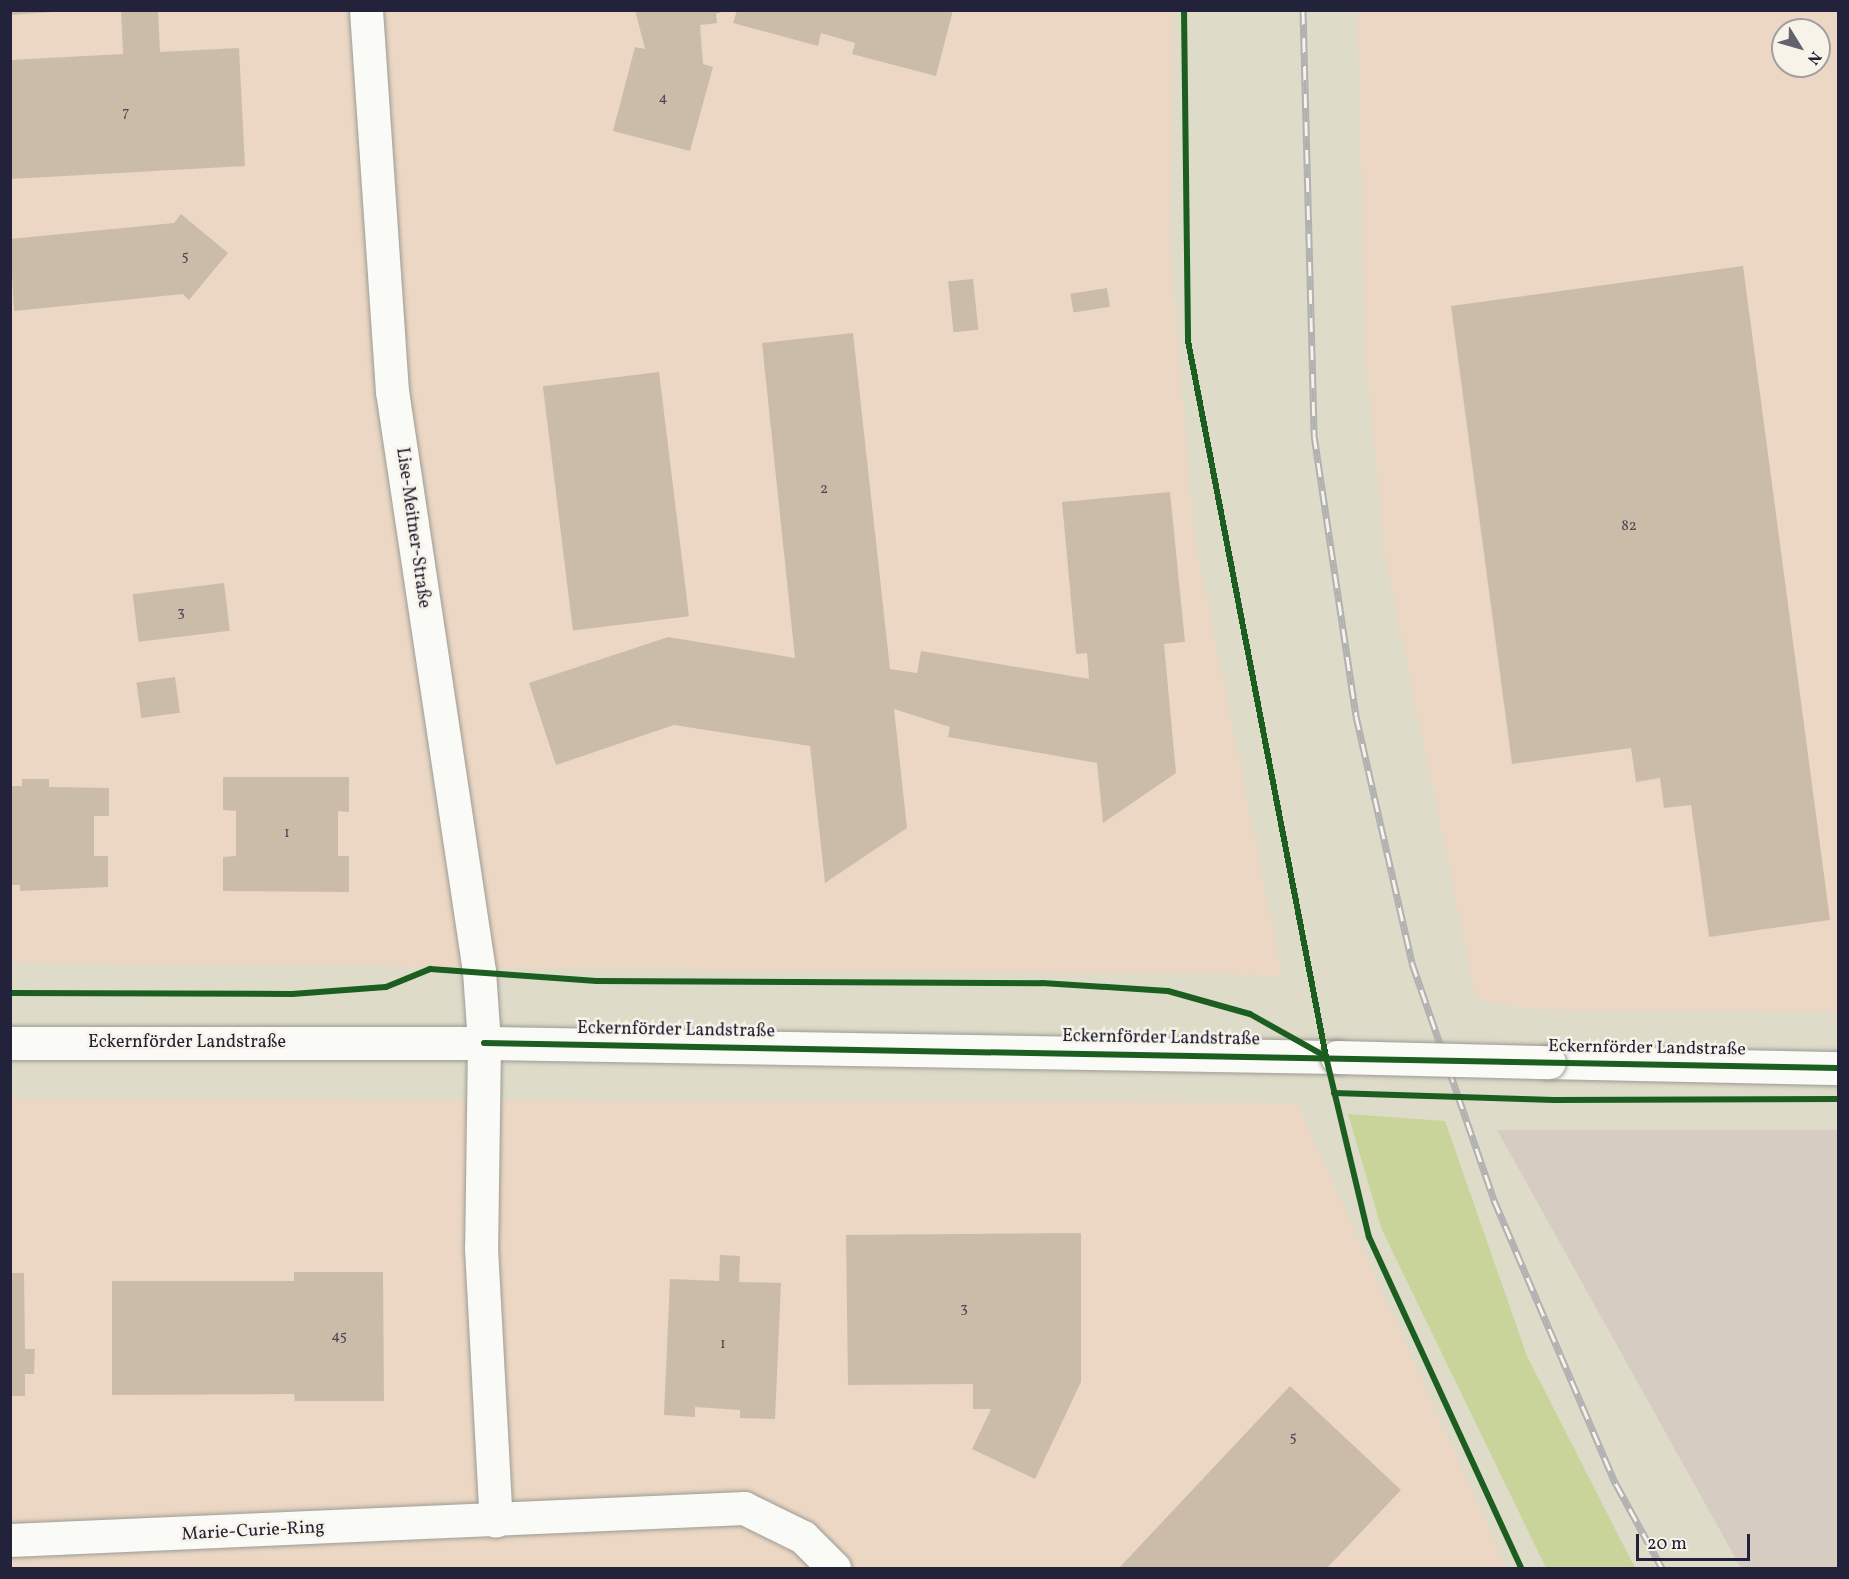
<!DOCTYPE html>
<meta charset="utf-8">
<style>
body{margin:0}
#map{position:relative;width:1849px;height:1579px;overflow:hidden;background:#dfdbc9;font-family:Vollkorn,serif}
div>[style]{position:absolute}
.built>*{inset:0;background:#ebd7c4}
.industrial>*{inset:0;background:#d7ccc2}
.green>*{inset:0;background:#c8d49a}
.building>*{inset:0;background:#cbbcaa;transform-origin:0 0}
.roads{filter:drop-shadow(0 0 2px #9d9b94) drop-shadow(0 0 2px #9d9b94)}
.minor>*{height:33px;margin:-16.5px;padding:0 16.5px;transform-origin:16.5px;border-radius:16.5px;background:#fafaf7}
.rail>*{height:7px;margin-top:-3.5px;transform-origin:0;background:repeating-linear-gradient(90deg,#f7f3e8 0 14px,#b2b1b2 0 28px);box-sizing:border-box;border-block:2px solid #b2b1b2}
.bridges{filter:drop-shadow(0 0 2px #9d9b94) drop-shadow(0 0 2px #9d9b94)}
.minor-bridge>*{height:33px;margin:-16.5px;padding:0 16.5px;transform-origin:16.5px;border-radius:16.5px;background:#fafaf7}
.cycleway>*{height:6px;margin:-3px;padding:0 3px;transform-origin:3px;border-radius:3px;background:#1b5e20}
span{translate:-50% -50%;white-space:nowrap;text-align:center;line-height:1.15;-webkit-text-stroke:5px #f7f3e8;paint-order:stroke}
.number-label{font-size:15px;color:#4c4857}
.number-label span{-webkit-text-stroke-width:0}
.street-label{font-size:18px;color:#22223b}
.frame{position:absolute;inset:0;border:12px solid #22223b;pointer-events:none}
.north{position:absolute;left:1771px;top:18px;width:60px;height:60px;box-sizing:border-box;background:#f7f3e8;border:2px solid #a29fa3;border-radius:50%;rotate:127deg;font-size:16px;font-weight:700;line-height:24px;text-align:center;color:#22223b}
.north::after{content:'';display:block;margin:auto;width:21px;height:27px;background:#64636d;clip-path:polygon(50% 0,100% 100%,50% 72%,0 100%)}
.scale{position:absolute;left:1636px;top:1534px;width:114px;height:27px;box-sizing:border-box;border:3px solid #22223b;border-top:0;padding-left:8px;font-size:18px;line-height:21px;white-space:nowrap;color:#22223b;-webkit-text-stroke:4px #f7f3e8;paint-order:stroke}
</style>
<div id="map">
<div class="built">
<i style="clip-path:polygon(11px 11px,1174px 11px,1170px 243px,1194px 534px,1282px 975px,11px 963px)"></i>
<i style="clip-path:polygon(evenodd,1358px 11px,1838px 11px,1838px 1012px,1525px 1009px,1476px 997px,1386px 560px,1365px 347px,1358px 11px,1783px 30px,1819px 30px,1819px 66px,1783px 66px,1783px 30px)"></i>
<i style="clip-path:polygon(11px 1099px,1297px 1103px,1507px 1568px,11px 1568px)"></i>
</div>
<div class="industrial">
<i style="clip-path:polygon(1497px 1130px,1838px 1130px,1838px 1568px,1741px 1568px)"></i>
</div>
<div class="green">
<i style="clip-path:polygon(1348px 1114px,1445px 1121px,1527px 1356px,1635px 1568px,1546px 1568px,1382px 1230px)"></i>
</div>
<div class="building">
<i style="clip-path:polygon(10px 10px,54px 10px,54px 12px,10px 15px)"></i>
<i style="clip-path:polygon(121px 10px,158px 10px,160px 52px,239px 48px,245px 166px,10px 179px,10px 60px,123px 54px)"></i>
<i style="clip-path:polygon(635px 10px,728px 10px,716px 14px,717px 23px,700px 25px,703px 64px,713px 67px,690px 151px,613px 131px,635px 47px,645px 49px)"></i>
<i style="clip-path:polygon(737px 10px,953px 10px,936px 76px,852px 54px,855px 43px,821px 33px,818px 46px,733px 23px)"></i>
<i style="clip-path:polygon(181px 214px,228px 253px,189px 300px,183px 294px,14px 311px,10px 239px,174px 223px)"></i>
<i style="clip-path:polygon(1743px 266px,1830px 920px,1709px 937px,1691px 805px,1664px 808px,1660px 778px,1636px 782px,1631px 748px,1512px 764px,1451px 306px)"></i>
<i style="left:973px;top:279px;width:51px;height:25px;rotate:84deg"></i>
<i style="left:1107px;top:288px;width:19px;height:37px;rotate:81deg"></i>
<i style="clip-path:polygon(853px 333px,890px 669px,917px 673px,921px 651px,1089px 679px,1087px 653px,1076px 654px,1062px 502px,1170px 492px,1185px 642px,1164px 644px,1176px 773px,1103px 823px,1097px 763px,948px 737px,950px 727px,894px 709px,907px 828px,825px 883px,810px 746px,674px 725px,556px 765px,529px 683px,668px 637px,795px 658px,762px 343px)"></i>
<i style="left:659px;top:372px;width:246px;height:117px;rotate:83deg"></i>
<i style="left:224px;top:583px;width:48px;height:92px;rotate:83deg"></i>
<i style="left:175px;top:677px;width:36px;height:39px;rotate:82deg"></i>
<i style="clip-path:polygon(223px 777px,349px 777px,349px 812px,338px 811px,338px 856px,349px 856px,349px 892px,223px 891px,223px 857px,236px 856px,236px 811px,223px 810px)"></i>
<i style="clip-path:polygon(22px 779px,49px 779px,49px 787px,109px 788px,109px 816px,94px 816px,94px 856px,108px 856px,108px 887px,20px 891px,20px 885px,10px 885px,10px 786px,22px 786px)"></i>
<i style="clip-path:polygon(1081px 1233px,1081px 1382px,1035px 1479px,972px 1449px,991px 1409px,973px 1409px,973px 1384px,848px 1385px,846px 1235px)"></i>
<i style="clip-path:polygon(720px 1255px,740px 1256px,739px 1282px,781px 1283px,775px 1419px,740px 1418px,740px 1410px,695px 1407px,695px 1417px,664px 1415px,670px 1279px,719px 1281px)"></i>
<i style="clip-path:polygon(294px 1272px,383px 1272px,384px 1401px,295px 1401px,294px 1394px,112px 1395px,112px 1281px,294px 1281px)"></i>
<i style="clip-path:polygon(10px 1273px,24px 1273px,25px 1349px,35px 1349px,34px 1374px,25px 1374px,25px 1396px,10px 1396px)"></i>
<i style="clip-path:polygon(1290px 1386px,1401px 1490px,1327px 1568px,1119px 1568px)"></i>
</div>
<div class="roads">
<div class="minor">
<i style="left:366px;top:10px;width:382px;rotate:86.1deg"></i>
<i style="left:392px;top:391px;width:586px;rotate:81.47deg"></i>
<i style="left:479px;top:971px;width:72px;rotate:86deg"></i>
<i style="left:484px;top:1043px;width:205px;rotate:90.8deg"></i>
<i style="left:481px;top:1248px;width:273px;rotate:86.9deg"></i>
<i style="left:10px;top:1043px;width:474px"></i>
<i style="left:484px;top:1043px;width:853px;rotate:0.94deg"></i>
<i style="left:1549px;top:1062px;width:289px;rotate:1.2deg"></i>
<i style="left:10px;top:1540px;width:735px;rotate:-2.5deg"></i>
<i style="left:744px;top:1508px;width:66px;rotate:26.2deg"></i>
<i style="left:803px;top:1537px;width:44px;rotate:45deg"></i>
</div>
</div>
<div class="rail">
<i style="left:1303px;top:10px;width:425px;rotate:88.5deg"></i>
<i style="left:1314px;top:435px;width:284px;rotate:81.5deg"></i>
<i style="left:1356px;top:716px;width:253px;rotate:77.2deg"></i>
<i style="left:1412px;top:963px;width:251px;rotate:70.9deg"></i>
<i style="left:1494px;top:1200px;width:309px;rotate:66.8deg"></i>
<i style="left:1616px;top:1484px;width:96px;rotate:61.3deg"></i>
</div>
<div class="bridges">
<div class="minor-bridge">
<i style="left:1337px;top:1057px;width:212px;rotate:1.4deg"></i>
</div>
</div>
<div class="cycleway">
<i style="left:1184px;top:10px;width:331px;rotate:89.3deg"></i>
<i style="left:1188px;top:341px;width:729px;rotate:79.09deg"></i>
<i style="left:1326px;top:1057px;width:185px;rotate:76.6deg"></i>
<i style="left:1369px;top:1237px;width:364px;rotate:65.3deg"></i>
<i style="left:10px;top:993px;width:282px;rotate:0.2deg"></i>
<i style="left:292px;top:994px;width:94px;rotate:-4.3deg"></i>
<i style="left:386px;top:987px;width:48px;rotate:-22.2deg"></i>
<i style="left:430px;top:969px;width:167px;rotate:4.1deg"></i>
<i style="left:597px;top:981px;width:445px;rotate:0.3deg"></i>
<i style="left:1042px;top:983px;width:126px;rotate:3.6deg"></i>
<i style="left:1168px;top:991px;width:85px;rotate:15.7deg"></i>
<i style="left:1250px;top:1014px;width:84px;rotate:29.3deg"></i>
<i style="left:484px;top:1043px;width:1354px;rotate:1.06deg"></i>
<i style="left:1334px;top:1093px;width:220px;rotate:1.8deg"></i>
<i style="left:1554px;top:1100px;width:284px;rotate:-0.2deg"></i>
</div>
<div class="number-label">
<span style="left:663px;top:99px">4</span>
<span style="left:126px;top:113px">7</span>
<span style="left:185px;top:257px">5</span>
<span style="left:824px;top:490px">2</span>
<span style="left:1629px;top:527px">82</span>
<span style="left:181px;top:613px">3</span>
<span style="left:287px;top:834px">1</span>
<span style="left:964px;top:1309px">3</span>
<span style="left:339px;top:1337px">45</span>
<span style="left:723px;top:1345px">1</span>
<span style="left:1293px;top:1438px">5</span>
</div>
<div class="street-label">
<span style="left:412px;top:528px;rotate:82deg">Lise-Meitner-Straße</span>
<span style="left:676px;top:1031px;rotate:1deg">Eckernförder Landstraße</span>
<span style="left:1161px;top:1039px;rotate:1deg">Eckernförder Landstraße</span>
<span style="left:187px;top:1043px">Eckernförder Landstraße</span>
<span style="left:1647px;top:1049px;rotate:1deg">Eckernförder Landstraße</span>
<span style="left:253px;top:1532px;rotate:-3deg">Marie-Curie-Ring</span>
</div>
<div class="frame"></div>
<div class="north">N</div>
<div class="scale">20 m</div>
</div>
